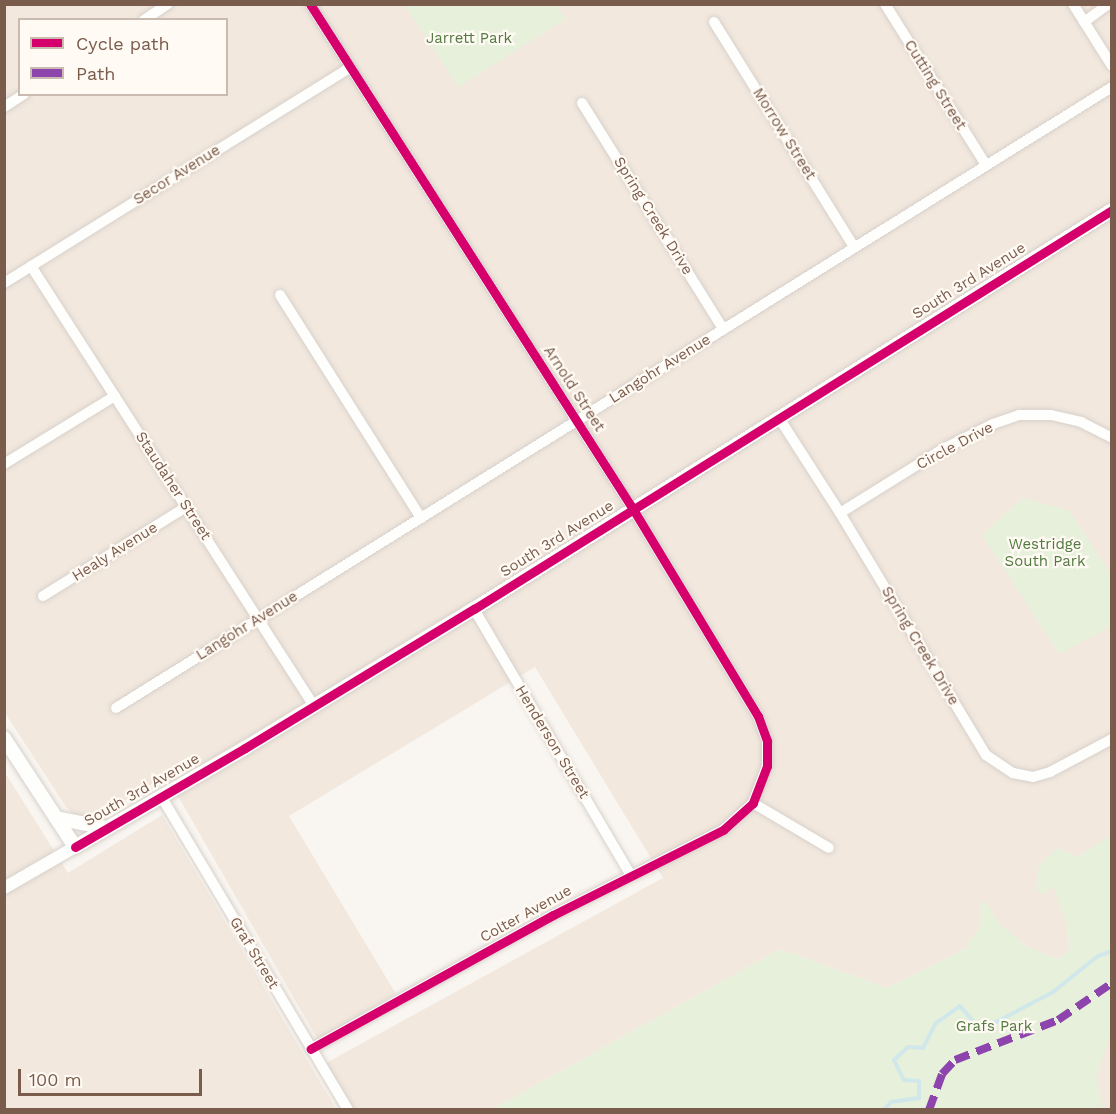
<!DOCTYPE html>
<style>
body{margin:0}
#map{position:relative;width:1116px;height:1114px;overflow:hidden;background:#f9f5f0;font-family:"Work Sans",sans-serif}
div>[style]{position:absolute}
.residential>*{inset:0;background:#f2e8de}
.green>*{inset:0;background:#e7f0db}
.stream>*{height:4px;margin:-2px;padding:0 2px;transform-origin:2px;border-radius:2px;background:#d0e8ea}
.roads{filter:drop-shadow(0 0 2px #d7d1cb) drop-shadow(0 0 2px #d7d1cb)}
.minor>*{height:10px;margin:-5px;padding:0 5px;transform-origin:5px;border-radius:5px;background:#fefefd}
.tertiary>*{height:12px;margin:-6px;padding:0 6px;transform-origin:6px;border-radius:6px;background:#fefefd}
.secondary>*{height:14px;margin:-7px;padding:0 7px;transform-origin:7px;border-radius:7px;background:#fefefd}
.quiet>*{height:8px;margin-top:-4px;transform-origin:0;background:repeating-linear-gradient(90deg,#8e44ad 0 15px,transparent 0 23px)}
.cycleway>*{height:9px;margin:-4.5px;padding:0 4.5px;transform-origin:4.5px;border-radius:4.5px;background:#d6006c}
span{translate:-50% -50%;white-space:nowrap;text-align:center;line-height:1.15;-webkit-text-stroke:4.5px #fffaf3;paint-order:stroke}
.park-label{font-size:15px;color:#537a41}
.street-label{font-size:15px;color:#7a5c4d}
.frame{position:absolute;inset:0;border:6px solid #7a5c4d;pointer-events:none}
.legend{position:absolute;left:18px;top:18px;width:210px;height:78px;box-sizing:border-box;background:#fffaf3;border:2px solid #cabbb1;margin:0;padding:8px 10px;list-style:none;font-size:18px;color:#7a5c4d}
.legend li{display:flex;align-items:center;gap:12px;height:30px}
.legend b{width:30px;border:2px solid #cabbb1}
.scale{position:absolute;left:18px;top:1069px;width:184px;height:27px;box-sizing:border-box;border:3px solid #7a5c4d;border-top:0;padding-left:8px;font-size:18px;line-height:21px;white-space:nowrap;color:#7a5c4d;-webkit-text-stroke:4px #fffaf3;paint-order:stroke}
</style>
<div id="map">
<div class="residential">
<i style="clip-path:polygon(evenodd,5px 5px,1111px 5px,1111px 883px,1063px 896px,1070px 950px,1058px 962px,1000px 932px,887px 988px,780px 949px,493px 1109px,354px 1109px,326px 1063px,663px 878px,535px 667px,289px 816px,396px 994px,318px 1040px,166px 775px,86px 825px,66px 807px,5px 713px,5px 5px,20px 20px,226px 20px,226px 94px,20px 94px,20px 20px)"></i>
<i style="clip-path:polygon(4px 771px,68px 873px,162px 815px,336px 1109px,5px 1109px)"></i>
<i style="clip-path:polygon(1111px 1025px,1111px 1109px,1100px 1109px,1085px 1075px)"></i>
</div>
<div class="green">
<i style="clip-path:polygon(405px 5px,557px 5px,566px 19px,458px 87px)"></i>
<i style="clip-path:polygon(1023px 498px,1070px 511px,1111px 575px,1110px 627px,1059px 654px,982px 535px)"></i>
<i style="clip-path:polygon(1111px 832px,1111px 1034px,1096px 1077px,1103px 1109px,493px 1109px,780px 949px,887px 988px,969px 947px,967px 944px,980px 927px,981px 901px,988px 905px,999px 923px,1026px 946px,1057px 959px,1070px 950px,1067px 926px,1054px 887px,1041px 894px,1036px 888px,1039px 865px,1058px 848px,1077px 857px,1101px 842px)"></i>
</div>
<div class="stream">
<i style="left:852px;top:1110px;width:2px"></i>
<i style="left:884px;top:1110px;width:11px;rotate:-49deg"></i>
<i style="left:891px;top:1102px;width:28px;rotate:-8deg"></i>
<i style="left:919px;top:1098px;width:17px;rotate:-90deg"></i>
<i style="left:919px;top:1081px;width:15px;rotate:-176deg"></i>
<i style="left:904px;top:1080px;width:22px;rotate:-117deg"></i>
<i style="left:894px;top:1060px;width:19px;rotate:-43deg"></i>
<i style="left:908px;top:1047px;width:15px;rotate:4deg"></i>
<i style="left:923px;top:1048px;width:28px;rotate:-63deg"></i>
<i style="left:936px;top:1023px;width:29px;rotate:-35deg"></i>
<i style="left:960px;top:1006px;width:32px;rotate:49deg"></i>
<i style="left:981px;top:1030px;width:81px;rotate:-27.8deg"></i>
<i style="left:1053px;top:992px;width:58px;rotate:-38.7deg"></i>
<i style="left:1098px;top:956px;width:15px;rotate:-20deg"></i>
</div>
<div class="roads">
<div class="minor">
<i style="left:310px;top:4px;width:599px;rotate:57.4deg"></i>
<i style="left:633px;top:509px;width:242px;rotate:58.9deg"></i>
<i style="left:758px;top:716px;width:27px;rotate:70deg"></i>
<i style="left:767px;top:741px;width:25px;rotate:90deg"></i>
<i style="left:767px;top:766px;width:40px;rotate:111deg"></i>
<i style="left:753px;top:803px;width:40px;rotate:138deg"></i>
<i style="left:723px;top:830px;width:190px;rotate:153.4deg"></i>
<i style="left:553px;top:915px;width:277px;rotate:151.1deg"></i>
<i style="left:885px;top:4px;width:190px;rotate:57.9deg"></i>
<i style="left:1073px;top:4px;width:73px;rotate:57.8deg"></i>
<i style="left:144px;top:20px;width:29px;rotate:-34deg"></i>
<i style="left:714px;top:22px;width:265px;rotate:58.1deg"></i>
<i style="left:1084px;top:22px;width:31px;rotate:-36deg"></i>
<i style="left:582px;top:103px;width:266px;rotate:58deg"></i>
<i style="left:4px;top:107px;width:24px;rotate:-33deg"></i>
<i style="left:31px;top:266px;width:523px;rotate:57.25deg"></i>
<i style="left:4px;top:283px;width:407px;rotate:-31.9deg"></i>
<i style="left:280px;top:295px;width:264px;rotate:57.7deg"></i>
<i style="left:779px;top:418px;width:113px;rotate:57.3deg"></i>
<i style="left:840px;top:513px;width:283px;rotate:58.9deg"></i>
<i style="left:986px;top:755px;width:32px;rotate:34deg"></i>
<i style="left:1013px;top:773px;width:20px;rotate:11deg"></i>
<i style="left:1033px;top:777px;width:18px;rotate:-16deg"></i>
<i style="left:1050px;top:772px;width:70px;rotate:-28deg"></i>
<i style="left:4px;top:464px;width:130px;rotate:-31.5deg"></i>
<i style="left:840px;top:513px;width:121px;rotate:-31.9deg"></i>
<i style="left:943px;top:449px;width:56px;rotate:-26.6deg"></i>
<i style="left:993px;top:424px;width:28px;rotate:-19deg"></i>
<i style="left:1019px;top:415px;width:32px"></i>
<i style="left:1051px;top:415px;width:31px;rotate:13deg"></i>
<i style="left:1081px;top:422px;width:35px;rotate:27deg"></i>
<i style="left:43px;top:596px;width:168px;rotate:-31.9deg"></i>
<i style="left:474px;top:609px;width:308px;rotate:59.5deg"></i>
<i style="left:116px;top:708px;width:1174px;rotate:-31.94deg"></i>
<i style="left:161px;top:796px;width:365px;rotate:59.2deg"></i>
<i style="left:753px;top:803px;width:88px;rotate:30.6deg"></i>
</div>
<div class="tertiary">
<i style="left:4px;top:888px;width:82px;rotate:-30deg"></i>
</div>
<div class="secondary">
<i style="left:4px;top:738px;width:130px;rotate:56.9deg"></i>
<i style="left:75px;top:847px;width:197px;rotate:-30.2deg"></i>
<i style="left:245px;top:748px;width:268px;rotate:-31.3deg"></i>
<i style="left:474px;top:609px;width:752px;rotate:-32.02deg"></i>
<i style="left:56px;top:818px;width:52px;rotate:11.1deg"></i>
</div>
</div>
<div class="quiet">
<i style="left:929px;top:1110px;width:38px;rotate:-70deg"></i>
<i style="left:942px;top:1074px;width:19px;rotate:-47deg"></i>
<i style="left:955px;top:1060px;width:110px;rotate:-21.2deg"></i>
<i style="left:1058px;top:1020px;width:65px;rotate:-34.4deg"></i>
</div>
<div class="cycleway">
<i style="left:310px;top:4px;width:599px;rotate:57.4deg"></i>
<i style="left:633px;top:509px;width:242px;rotate:58.9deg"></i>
<i style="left:758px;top:716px;width:27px;rotate:70deg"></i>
<i style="left:767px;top:741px;width:25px;rotate:90deg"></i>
<i style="left:767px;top:766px;width:40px;rotate:111deg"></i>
<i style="left:753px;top:803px;width:40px;rotate:138deg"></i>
<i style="left:723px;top:830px;width:190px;rotate:153.4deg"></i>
<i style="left:553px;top:915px;width:277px;rotate:151.1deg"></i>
<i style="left:75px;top:847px;width:197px;rotate:-30.2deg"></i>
<i style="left:245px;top:748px;width:268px;rotate:-31.3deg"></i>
<i style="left:474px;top:609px;width:752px;rotate:-32.02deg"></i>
</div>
<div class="park-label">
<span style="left:469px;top:39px">Jarrett Park</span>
<span style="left:1045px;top:553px">Westridge<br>South Park</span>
<span style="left:994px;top:1027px">Grafs Park</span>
</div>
<div class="street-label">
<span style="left:935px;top:85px;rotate:58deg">Cutting Street</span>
<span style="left:784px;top:134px;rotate:58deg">Morrow Street</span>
<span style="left:177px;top:175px;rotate:-32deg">Secor Avenue</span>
<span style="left:653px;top:216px;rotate:58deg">Spring Creek Drive</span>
<span style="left:969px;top:281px;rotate:-32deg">South 3rd Avenue</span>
<span style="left:660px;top:369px;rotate:-32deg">Langohr Avenue</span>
<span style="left:574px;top:389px;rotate:57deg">Arnold Street</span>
<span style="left:955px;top:446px;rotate:-28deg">Circle Drive</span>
<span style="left:173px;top:486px;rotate:57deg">Staudaher Street</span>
<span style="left:557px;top:539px;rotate:-32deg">South 3rd Avenue</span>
<span style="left:115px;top:552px;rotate:-32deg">Healy Avenue</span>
<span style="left:247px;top:626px;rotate:-32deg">Langohr Avenue</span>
<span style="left:920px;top:646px;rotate:59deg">Spring Creek Drive</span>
<span style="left:552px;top:742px;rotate:59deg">Henderson Street</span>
<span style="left:142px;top:790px;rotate:-30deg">South 3rd Avenue</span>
<span style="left:526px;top:914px;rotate:-29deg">Colter Avenue</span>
<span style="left:254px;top:953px;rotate:59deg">Graf Street</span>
</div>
<div class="frame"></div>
<ul class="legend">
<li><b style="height:8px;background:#d6006c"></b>Cycle path</li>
<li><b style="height:8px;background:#8e44ad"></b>Path</li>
</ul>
<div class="scale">100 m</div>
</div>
